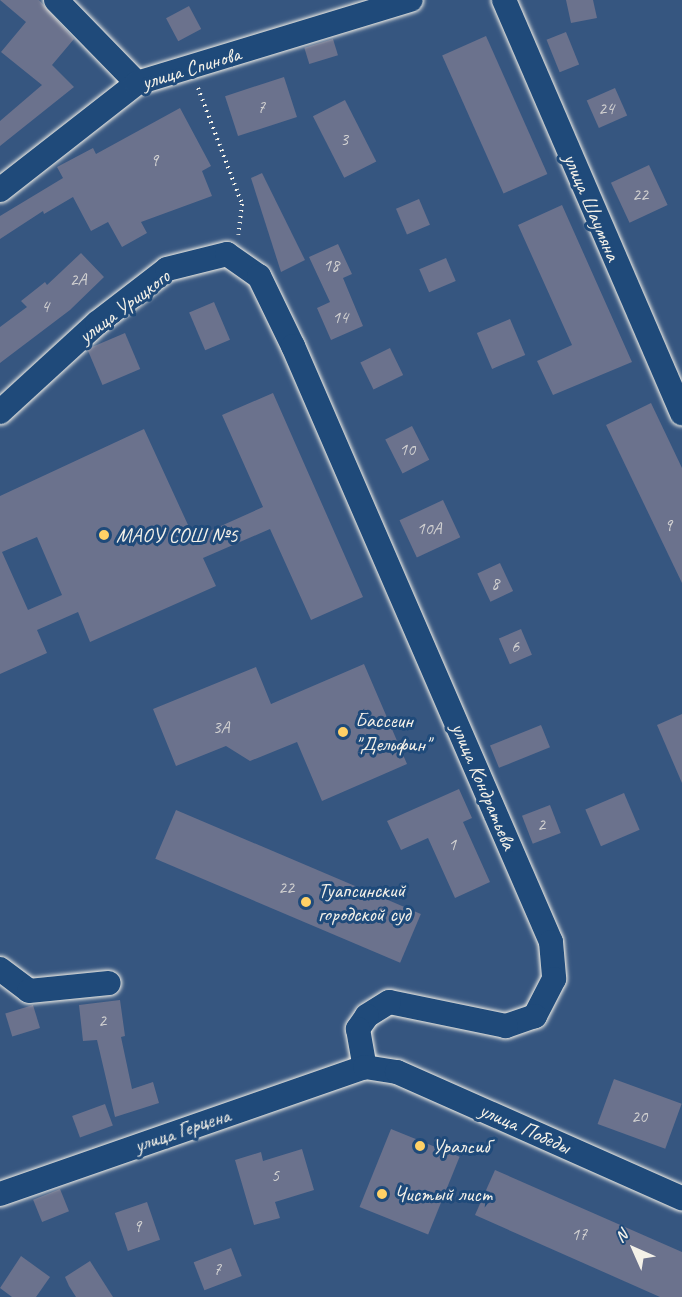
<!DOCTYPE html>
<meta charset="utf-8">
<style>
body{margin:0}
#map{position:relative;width:682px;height:1297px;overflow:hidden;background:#365680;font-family:Caveat,sans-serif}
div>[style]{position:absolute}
.building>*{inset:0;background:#6b728d;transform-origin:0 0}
.path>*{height:4px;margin-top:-2px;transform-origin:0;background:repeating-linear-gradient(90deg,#f4f1e8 0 1.5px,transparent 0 6px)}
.roads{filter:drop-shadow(0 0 2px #f4f1e8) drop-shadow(0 0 2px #f4f1e8)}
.minor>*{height:24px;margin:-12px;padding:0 12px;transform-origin:12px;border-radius:12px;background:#1f4a7a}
.dots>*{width:16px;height:16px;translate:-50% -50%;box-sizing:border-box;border:3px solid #1f4a7a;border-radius:50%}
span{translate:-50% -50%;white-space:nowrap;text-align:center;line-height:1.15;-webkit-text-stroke:6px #1f4a7a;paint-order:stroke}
.number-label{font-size:18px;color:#d2d1d1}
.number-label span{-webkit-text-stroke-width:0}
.street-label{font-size:21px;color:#f4f1e8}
.poi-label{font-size:21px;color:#f4f1e8}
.left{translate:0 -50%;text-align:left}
.north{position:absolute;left:604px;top:1219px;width:60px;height:60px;-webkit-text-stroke:4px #1f4a7a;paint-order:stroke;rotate:315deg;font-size:16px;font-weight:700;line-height:24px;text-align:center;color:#f4f1e8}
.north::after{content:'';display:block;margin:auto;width:21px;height:27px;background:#f4f1e8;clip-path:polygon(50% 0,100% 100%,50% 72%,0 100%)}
</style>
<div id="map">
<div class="building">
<i style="clip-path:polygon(0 0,39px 0,74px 39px,52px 65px,74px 87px,0 146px,0 121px,42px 85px,1px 52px,26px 22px)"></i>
<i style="clip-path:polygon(566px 0,593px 0,597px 18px,571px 23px)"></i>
<i style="left:189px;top:6px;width:26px;height:26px;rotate:62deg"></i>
<i style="left:566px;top:32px;width:35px;height:21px;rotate:68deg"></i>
<i style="left:486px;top:36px;width:151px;height:48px;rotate:66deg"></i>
<i style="left:333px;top:39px;width:17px;height:30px;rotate:73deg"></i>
<i style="left:284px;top:77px;width:42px;height:62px;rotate:72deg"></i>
<i style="left:615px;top:88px;width:30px;height:31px;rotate:66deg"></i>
<i style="left:345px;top:100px;width:69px;height:36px;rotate:63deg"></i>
<i style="clip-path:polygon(180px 108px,211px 166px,202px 171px,212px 196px,141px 222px,147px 233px,122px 247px,108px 222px,91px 231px,73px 197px,44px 214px,43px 211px,0 239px,0 216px,63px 178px,57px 167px,93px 148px,96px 154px)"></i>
<i style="left:649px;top:165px;width:44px;height:42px;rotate:65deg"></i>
<i style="clip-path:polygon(262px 173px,305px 260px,281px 272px,251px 178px)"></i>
<i style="left:419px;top:199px;width:28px;height:25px;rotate:67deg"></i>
<i style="clip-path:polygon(562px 205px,632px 362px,553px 395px,537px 361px,572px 345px,518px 225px)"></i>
<i style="clip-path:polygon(338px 244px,352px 274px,343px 278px,363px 326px,331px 340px,317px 308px,330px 302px,309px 257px)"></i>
<i style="clip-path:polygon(81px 253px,104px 277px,70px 310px,0 363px,0 327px,27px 307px,21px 301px,45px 282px,47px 285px)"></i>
<i style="left:446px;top:258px;width:25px;height:29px;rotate:67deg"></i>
<i style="left:214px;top:302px;width:41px;height:27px;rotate:67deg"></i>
<i style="left:510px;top:319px;width:39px;height:36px;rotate:67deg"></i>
<i style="left:125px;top:333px;width:39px;height:41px;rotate:67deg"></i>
<i style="left:390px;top:348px;width:30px;height:33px;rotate:64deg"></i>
<i style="clip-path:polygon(evenodd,273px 393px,363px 597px,311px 620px,270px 529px,203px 558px,216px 586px,90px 642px,78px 612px,37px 630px,47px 653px,0 674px,0 496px,144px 429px,194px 538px,263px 507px,222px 415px,273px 393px,37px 537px,62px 595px,28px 610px,2px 552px,37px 537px)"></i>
<i style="clip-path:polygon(651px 403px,682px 468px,682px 583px,606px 425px)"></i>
<i style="left:412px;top:426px;width:38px;height:30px;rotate:63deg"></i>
<i style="left:443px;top:500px;width:41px;height:48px;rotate:65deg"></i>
<i style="left:500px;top:563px;width:31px;height:25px;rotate:65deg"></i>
<i style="left:521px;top:629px;width:28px;height:24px;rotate:67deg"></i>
<i style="clip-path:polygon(364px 664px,407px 764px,322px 801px,297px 742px,250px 761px,226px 746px,176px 766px,153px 709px,256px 667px,271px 704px)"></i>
<i style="clip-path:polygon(682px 714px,682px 783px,657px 725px)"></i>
<i style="left:541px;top:725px;width:24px;height:55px;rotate:68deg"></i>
<i style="clip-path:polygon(459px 789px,472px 818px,463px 822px,490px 882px,455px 898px,428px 838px,401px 850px,387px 821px)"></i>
<i style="left:624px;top:793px;width:40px;height:42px;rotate:67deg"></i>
<i style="left:550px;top:805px;width:30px;height:30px;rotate:69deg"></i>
<i style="left:176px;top:810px;width:266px;height:53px;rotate:23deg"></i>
<i style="clip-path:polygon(120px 1000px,125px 1036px,121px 1037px,132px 1089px,153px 1082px,159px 1103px,115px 1117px,97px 1040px,83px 1041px,79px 1005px)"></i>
<i style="left:33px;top:1005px;width:24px;height:29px;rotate:73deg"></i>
<i style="left:614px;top:1079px;width:72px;height:48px;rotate:20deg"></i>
<i style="left:105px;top:1104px;width:23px;height:35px;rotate:70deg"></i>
<i style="left:391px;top:1129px;width:74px;height:84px;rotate:22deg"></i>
<i style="clip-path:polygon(302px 1149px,314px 1190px,275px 1202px,280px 1218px,254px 1225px,235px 1160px,261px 1152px,263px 1161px)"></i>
<i style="clip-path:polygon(495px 1170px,682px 1252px,682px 1297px,660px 1297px,475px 1215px)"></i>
<i style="left:60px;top:1189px;width:24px;height:29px;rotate:68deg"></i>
<i style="left:147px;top:1202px;width:40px;height:34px;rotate:71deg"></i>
<i style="left:231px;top:1248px;width:30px;height:40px;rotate:69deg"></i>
<i style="clip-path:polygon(21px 1256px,50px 1277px,36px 1297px,12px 1297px,0 1288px)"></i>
<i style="clip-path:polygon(90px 1261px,113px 1297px,76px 1297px,69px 1286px,65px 1277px)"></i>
</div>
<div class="path">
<i style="left:198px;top:88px;width:124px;rotate:69.2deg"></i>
<i style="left:242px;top:204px;width:31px;rotate:97deg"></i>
</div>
<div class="roads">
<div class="minor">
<i style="left:56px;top:0;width:116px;rotate:45.7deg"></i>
<i style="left:504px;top:0;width:450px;rotate:66.7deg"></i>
<i style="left:0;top:190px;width:174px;rotate:-38deg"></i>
<i style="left:137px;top:83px;width:286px;rotate:-16.9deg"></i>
<i style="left:0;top:412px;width:132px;rotate:-42.5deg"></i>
<i style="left:97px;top:323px;width:88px;rotate:-37.6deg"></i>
<i style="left:167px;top:269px;width:62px;rotate:-14deg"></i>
<i style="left:227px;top:254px;width:39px;rotate:35deg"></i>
<i style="left:259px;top:276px;width:78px;rotate:64.1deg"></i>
<i style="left:293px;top:346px;width:649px;rotate:66.59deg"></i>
<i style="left:551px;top:942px;width:37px;rotate:85deg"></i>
<i style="left:554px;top:979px;width:42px;rotate:117.2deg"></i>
<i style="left:535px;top:1016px;width:31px;rotate:161deg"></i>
<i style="left:506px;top:1026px;width:119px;rotate:-168.4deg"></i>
<i style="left:389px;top:1002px;width:26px;rotate:148deg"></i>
<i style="left:367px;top:1016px;width:16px;rotate:125deg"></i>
<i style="left:358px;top:1029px;width:39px;rotate:80deg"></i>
<i style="left:0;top:969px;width:36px;rotate:37deg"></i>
<i style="left:29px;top:991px;width:80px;rotate:-5.7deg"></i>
<i style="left:0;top:1194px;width:386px;rotate:-19.2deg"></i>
<i style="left:365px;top:1067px;width:32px;rotate:9deg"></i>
<i style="left:397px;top:1072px;width:312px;rotate:23.9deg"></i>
</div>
</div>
<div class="dots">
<i style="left:104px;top:535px;background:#ffd166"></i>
<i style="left:343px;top:732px;background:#ffd166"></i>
<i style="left:306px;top:902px;background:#ffd166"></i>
<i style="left:420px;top:1146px;background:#ffd166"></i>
<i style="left:382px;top:1194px;background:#ffd166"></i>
</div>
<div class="number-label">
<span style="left:261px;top:107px">7</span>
<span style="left:606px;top:108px">24</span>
<span style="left:344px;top:139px">3</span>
<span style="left:154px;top:160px">9</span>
<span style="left:640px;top:194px">22</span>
<span style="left:331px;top:265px">18</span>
<span style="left:78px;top:279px">2А</span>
<span style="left:45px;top:306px">4</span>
<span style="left:340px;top:317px">14</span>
<span style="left:407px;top:449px">10</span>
<span style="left:668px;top:525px">9</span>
<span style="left:429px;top:528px">10А</span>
<span style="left:495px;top:583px">8</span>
<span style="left:515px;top:646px">6</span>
<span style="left:221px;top:727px">3А</span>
<span style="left:541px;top:824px">2</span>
<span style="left:452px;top:844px">1</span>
<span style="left:286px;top:887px">22</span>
<span style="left:102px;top:1020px">2</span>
<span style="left:639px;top:1116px">20</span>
<span style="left:275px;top:1175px">5</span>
<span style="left:137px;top:1226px">9</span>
<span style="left:579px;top:1234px">17</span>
<span style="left:217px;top:1269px">7</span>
</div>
<div class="street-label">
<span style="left:191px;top:68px;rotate:-17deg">улица Спинова</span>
<span style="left:592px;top:207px;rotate:67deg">улица Шаумяна</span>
<span style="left:124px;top:306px;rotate:-37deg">улица Урицкого</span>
<span style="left:484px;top:786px;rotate:67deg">улица Кондратьева</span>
<span style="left:525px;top:1128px;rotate:24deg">улица Победы</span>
<span style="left:182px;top:1130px;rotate:-19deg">улица Герцена</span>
</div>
<div class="poi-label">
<span class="left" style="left:116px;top:535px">МАОУ СОШ №5</span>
<span class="left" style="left:355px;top:732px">Бассеин<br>"Дельфин"</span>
<span class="left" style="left:318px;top:902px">Туапсинский<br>городской суд</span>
<span class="left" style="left:432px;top:1146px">Уралсиб</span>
<span class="left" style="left:394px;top:1194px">Чистый лист</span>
</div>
<div class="north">N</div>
</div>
